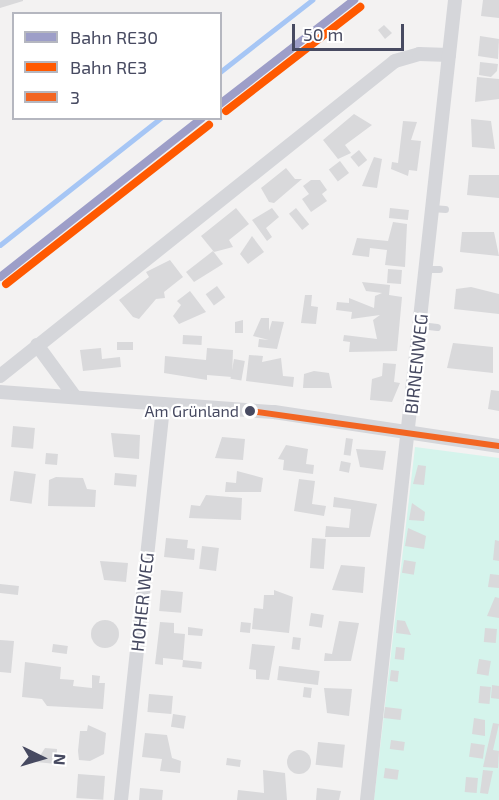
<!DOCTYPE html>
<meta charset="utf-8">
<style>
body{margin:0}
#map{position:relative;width:499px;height:800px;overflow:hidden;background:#f3f2f2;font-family:"Exo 2",sans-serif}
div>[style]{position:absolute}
.green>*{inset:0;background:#d5f4ec}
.stream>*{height:4.5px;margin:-2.25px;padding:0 2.25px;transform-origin:2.25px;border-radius:2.25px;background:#a6c6f5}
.building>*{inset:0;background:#d9d9db;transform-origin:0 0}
.round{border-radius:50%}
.lane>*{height:7px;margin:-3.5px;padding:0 3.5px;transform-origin:3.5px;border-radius:3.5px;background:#d5d6da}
.street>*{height:14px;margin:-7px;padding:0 7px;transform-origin:7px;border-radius:7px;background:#d5d6da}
.bus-1>*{height:6px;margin:-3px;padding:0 3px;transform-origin:3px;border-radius:3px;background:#f26522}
.rail-1>*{height:8px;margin:-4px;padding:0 4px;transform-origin:4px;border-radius:4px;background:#9d9ec8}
.rail-2>*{height:8px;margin:-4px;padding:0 4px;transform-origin:4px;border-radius:4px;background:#ff5900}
.dots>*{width:16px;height:16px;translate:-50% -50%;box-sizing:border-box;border:3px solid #fff;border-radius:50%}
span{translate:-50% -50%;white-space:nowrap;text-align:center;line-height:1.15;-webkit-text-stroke:4.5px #fff;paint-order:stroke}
.bus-label{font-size:16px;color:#474a61}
.right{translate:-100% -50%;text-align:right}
.street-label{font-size:18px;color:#474a61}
.legend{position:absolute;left:12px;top:12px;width:210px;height:108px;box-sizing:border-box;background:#fff;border:2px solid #b5b7c0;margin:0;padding:8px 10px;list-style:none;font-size:18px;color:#474a61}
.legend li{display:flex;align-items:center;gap:12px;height:30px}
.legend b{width:30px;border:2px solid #b5b7c0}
.north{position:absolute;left:12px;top:728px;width:60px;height:60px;-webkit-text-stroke:4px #fff;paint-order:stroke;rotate:95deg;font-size:16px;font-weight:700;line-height:24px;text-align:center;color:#474a61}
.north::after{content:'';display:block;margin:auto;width:21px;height:27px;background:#474a61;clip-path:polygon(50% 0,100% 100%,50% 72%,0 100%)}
.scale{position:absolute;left:292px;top:24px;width:112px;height:27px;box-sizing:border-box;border:3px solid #474a61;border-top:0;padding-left:8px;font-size:18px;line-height:21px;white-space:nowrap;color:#474a61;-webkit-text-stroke:4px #fff;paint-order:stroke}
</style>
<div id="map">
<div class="green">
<i style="clip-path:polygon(415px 447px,499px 458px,499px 800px,374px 800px)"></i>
</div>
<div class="stream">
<i style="left:220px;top:72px;width:117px;rotate:-38deg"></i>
<i style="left:0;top:245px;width:205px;rotate:-38.3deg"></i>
</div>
<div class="building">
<i style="clip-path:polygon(0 0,23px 0,23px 1px,0 8px)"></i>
<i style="clip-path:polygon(483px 0,499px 0,499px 18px,481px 16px)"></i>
<i style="clip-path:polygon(384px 25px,392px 33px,385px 39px,378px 30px)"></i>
<i style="clip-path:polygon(480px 36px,499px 39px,498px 59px,478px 56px)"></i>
<i style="clip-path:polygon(480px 62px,498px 64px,497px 71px,491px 77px,479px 75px)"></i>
<i style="clip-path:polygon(477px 77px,499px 79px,499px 99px,475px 102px)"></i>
<i style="clip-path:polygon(354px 114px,372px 125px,345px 145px,351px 153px,338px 159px,323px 140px)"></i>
<i style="clip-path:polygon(471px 119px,491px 121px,495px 149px,472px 147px)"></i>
<i style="clip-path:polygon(403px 121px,417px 122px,411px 140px,421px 141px,417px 171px,409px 170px,408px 176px,391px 169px,392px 162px,398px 163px)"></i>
<i style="left:359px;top:150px;width:13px;height:11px;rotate:51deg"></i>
<i style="clip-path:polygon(374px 157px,382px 159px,377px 188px,362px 186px)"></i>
<i style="left:340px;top:161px;width:15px;height:14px;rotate:53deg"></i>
<i style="clip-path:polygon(286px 168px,295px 179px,302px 179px,274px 203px,269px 202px,261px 188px)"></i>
<i style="clip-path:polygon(469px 175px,499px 175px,499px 198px,467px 195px)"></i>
<i style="clip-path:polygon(311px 180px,320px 180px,327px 190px,322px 194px,327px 201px,311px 212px,302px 199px,309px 194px,303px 186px)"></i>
<i style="clip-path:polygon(236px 208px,249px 224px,229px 240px,233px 247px,214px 252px,201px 236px)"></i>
<i style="clip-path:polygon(272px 208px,279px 217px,266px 228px,272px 237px,267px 241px,252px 220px)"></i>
<i style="left:296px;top:208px;width:21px;height:9px;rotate:51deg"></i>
<i style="left:390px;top:208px;width:19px;height:10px;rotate:6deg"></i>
<i style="clip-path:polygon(393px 222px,407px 224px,405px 267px,385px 265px,387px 250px,370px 248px,369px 257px,352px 255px,357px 238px,388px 241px)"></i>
<i style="clip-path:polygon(462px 232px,494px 232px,499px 256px,460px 252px)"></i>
<i style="clip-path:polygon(252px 236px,264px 252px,248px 264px,240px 254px)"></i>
<i style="clip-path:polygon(213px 251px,223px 264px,194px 282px,186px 272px)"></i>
<i style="clip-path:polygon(170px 260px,183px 277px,164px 292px,165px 298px,156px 299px,139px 319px,133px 317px,119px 300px,149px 277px,146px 272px)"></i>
<i style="left:388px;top:269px;width:14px;height:14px;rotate:4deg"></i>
<i style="clip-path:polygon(362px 282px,390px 285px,389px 295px,402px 297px,397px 351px,349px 352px,350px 342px,343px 341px,344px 335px,377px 339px,373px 320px,380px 315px,351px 319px,352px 312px,336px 310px,337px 302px,349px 303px,349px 298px,374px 308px,375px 296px,382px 293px,366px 291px)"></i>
<i style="left:217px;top:286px;width:14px;height:14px;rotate:54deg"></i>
<i style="clip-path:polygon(471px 287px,499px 294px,499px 314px,454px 309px,456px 289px)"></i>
<i style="clip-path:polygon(190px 291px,206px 312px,179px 324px,173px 316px,181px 305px,177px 301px)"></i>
<i style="clip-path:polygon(305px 295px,312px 295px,311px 306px,318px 307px,316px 324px,301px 323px)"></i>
<i style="clip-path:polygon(261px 318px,269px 318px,269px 331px,272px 321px,284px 322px,277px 349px,258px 347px,259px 339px,269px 340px,253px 336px)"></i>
<i style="clip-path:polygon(243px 320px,243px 333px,235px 333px,235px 322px)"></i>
<i style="left:183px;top:335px;width:19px;height:9px;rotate:3deg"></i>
<i style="left:117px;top:342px;width:16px;height:8px"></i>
<i style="clip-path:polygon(453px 343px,493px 347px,493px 373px,447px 368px)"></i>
<i style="clip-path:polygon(101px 348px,102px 359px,120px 357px,121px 367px,83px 371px,80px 350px)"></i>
<i style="clip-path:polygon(207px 348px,233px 350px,232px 377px,207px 375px,207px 380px,164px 373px,165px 356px,206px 360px)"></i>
<i style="clip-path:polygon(249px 355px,263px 356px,262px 362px,281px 358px,283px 376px,294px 377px,293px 387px,246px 381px)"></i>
<i style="left:234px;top:359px;width:11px;height:20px;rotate:10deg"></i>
<i style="clip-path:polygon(383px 363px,396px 364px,394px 382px,400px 383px,392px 402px,370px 400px,372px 379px,382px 376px)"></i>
<i style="clip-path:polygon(314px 371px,329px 373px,332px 388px,303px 388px,304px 374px)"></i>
<i style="clip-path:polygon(491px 390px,499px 391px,499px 411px,488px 409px)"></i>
<i style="left:13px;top:426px;width:22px;height:21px;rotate:5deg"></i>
<i style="clip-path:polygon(111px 433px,140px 435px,139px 459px,114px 457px)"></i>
<i style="clip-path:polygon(222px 437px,245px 439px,243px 460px,215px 458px)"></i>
<i style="left:346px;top:438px;width:7px;height:17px;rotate:8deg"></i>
<i style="clip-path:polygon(286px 445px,308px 449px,306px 464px,314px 465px,313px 474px,283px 470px,284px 460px,278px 459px)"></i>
<i style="clip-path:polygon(356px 449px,386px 451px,383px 470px,360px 467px)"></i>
<i style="left:46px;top:453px;width:12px;height:11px;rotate:5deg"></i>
<i style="left:341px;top:461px;width:10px;height:10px;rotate:11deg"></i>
<i style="clip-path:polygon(418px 465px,426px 466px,424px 485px,413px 484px)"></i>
<i style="left:14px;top:471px;width:22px;height:30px;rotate:8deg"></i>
<i style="clip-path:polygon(237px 471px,263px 478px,261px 492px,225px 492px,226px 482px,236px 483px)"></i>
<i style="left:115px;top:473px;width:22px;height:12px;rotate:5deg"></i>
<i style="clip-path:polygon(56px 477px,83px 478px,87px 489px,96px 490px,95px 507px,48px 506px,49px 480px)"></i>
<i style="clip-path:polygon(299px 479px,315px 481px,312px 504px,326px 506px,324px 516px,294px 511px)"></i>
<i style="clip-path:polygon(206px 495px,242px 498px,241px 520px,189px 518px,191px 505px,200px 506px)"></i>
<i style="clip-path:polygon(334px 497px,377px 504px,370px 537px,325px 537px,326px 526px,349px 528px,351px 509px,333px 507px)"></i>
<i style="clip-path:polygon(412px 503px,425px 512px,424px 521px,409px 520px)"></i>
<i style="clip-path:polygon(408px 528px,426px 536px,424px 549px,405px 546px)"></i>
<i style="clip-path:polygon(166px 538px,188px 540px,187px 548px,195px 549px,194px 560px,164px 557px)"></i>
<i style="left:312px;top:538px;width:14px;height:30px;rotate:4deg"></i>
<i style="clip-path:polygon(495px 540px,499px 541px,499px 561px,493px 560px)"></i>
<i style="left:202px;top:546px;width:17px;height:23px;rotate:7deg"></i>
<i style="left:404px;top:560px;width:12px;height:13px;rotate:9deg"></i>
<i style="clip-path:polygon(100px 561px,128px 563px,126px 582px,104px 580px)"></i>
<i style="clip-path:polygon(341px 565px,365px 567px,363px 593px,332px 590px)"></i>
<i style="clip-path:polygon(490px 574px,499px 575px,499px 588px,488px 587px)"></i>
<i style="left:0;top:584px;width:19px;height:9px;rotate:6deg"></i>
<i style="left:161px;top:590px;width:22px;height:21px;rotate:5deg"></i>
<i style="clip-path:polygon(274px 590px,293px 597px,289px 633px,252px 629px,254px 608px,263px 609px,264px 595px,274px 595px)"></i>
<i style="clip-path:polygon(495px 597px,499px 598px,499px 618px,487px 616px)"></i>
<i style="left:311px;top:613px;width:13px;height:13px;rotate:9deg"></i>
<i style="clip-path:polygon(397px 620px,405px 621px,411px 635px,396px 633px)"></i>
<i class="round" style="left:91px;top:620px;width:28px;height:28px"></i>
<i style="clip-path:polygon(339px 621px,359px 623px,351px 661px,324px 661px,325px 653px,332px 654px)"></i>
<i style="clip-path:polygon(160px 622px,174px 623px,174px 633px,185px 634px,183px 660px,163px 658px,163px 665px,155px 664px)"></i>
<i style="left:241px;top:622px;width:10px;height:10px;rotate:6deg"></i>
<i style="clip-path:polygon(188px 627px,203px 629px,202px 636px,188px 635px)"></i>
<i style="left:485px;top:628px;width:12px;height:14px;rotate:5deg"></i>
<i style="left:293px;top:637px;width:8px;height:12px;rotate:7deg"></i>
<i style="clip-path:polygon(0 640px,14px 641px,11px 673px,0 672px)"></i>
<i style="left:53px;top:644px;width:15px;height:8px;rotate:8deg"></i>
<i style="clip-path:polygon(252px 644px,275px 646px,269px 680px,256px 679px,256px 670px,249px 669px)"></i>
<i style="left:396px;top:647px;width:9px;height:12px;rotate:6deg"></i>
<i style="left:479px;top:659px;width:12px;height:15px;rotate:9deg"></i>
<i style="left:183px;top:660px;width:19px;height:7px;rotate:6deg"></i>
<i style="clip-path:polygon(25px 662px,61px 667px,60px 679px,74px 680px,73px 686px,92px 688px,92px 675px,100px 676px,99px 683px,105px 683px,103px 709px,47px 706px,42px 699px,22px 697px)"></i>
<i style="left:279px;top:666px;width:41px;height:14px;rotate:7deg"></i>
<i style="left:391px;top:670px;width:8px;height:11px;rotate:7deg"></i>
<i style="clip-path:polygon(492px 685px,499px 686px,499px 699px,491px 698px)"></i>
<i style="left:480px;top:686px;width:11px;height:17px;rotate:5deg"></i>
<i style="left:304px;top:687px;width:8px;height:10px;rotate:7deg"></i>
<i style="clip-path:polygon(324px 688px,352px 689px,349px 716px,327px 713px)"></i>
<i style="left:149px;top:694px;width:24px;height:18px;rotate:5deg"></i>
<i style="left:385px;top:707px;width:17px;height:11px;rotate:7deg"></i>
<i style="left:173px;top:714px;width:13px;height:13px;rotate:9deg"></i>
<i style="clip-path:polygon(474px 718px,485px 720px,485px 736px,472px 734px)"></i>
<i style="clip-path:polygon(493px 723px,499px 724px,493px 750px,499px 751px,498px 768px,483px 767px)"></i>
<i style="clip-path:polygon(88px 725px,106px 733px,104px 754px,90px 761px,79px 760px,78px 751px,80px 731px,87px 731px)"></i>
<i style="clip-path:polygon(145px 733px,167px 735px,172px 758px,181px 761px,180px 773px,160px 771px,162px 759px,142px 757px)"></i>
<i style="left:391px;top:740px;width:14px;height:9px;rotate:8deg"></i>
<i style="left:318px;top:742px;width:27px;height:23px;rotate:6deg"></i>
<i style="left:471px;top:743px;width:14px;height:14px;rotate:8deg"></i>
<i style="clip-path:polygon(45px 748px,57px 749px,56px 764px,36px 762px)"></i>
<i class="round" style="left:287px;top:750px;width:24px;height:24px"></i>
<i style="left:227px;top:758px;width:14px;height:7px;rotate:8deg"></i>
<i style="left:385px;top:768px;width:14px;height:10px;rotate:8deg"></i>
<i style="clip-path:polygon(263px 770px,285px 773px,287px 800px,237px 800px,238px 790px,264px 793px)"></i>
<i style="clip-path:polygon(483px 770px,493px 771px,488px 794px,480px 793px)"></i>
<i style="left:78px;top:774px;width:27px;height:24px;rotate:4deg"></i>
<i style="left:466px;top:777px;width:12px;height:15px;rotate:5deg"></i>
<i style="clip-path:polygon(140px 788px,163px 790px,162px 800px,139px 800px)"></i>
<i style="clip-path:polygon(317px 788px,341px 791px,339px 800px,316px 800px)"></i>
</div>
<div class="lane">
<i style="left:432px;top:208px;width:13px;rotate:4deg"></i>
<i style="left:426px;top:269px;width:13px"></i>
<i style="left:420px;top:325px;width:17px;rotate:7deg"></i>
</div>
<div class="street">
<i style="left:37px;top:345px;width:64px;rotate:53.8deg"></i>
<i style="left:0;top:376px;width:505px;rotate:-38.57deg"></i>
<i style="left:395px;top:61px;width:25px;rotate:-16deg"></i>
<i style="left:419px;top:54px;width:30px;rotate:2deg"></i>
<i style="left:0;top:392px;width:275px;rotate:4.2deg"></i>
<i style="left:274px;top:412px;width:228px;rotate:8.6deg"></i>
<i style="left:121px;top:800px;width:398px;rotate:-83.9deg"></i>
<i style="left:367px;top:800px;width:805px;rotate:-83.72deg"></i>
</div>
<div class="bus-1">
<i style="left:250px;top:411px;width:251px;rotate:8deg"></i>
</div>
<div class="rail-1">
<i style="left:220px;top:104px;width:170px;rotate:-37.8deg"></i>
<i style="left:0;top:277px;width:257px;rotate:-38.2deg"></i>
</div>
<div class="rail-2">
<i style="left:226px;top:111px;width:170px;rotate:-37.8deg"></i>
<i style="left:6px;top:284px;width:258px;rotate:-38.1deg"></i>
</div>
<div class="dots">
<i style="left:250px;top:411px;background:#474a61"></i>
</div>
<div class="bus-label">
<span class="right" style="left:239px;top:411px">Am Grünland</span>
</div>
<div class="street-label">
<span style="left:416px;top:364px;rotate:-84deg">BIRNENWEG</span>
<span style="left:142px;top:602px;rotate:-84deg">HOHER WEG</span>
</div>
<ul class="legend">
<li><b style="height:8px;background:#9d9ec8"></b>Bahn RE30</li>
<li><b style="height:8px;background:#ff5900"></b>Bahn RE3</li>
<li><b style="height:8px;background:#f26522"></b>3</li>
</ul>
<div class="north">N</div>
<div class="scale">50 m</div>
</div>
